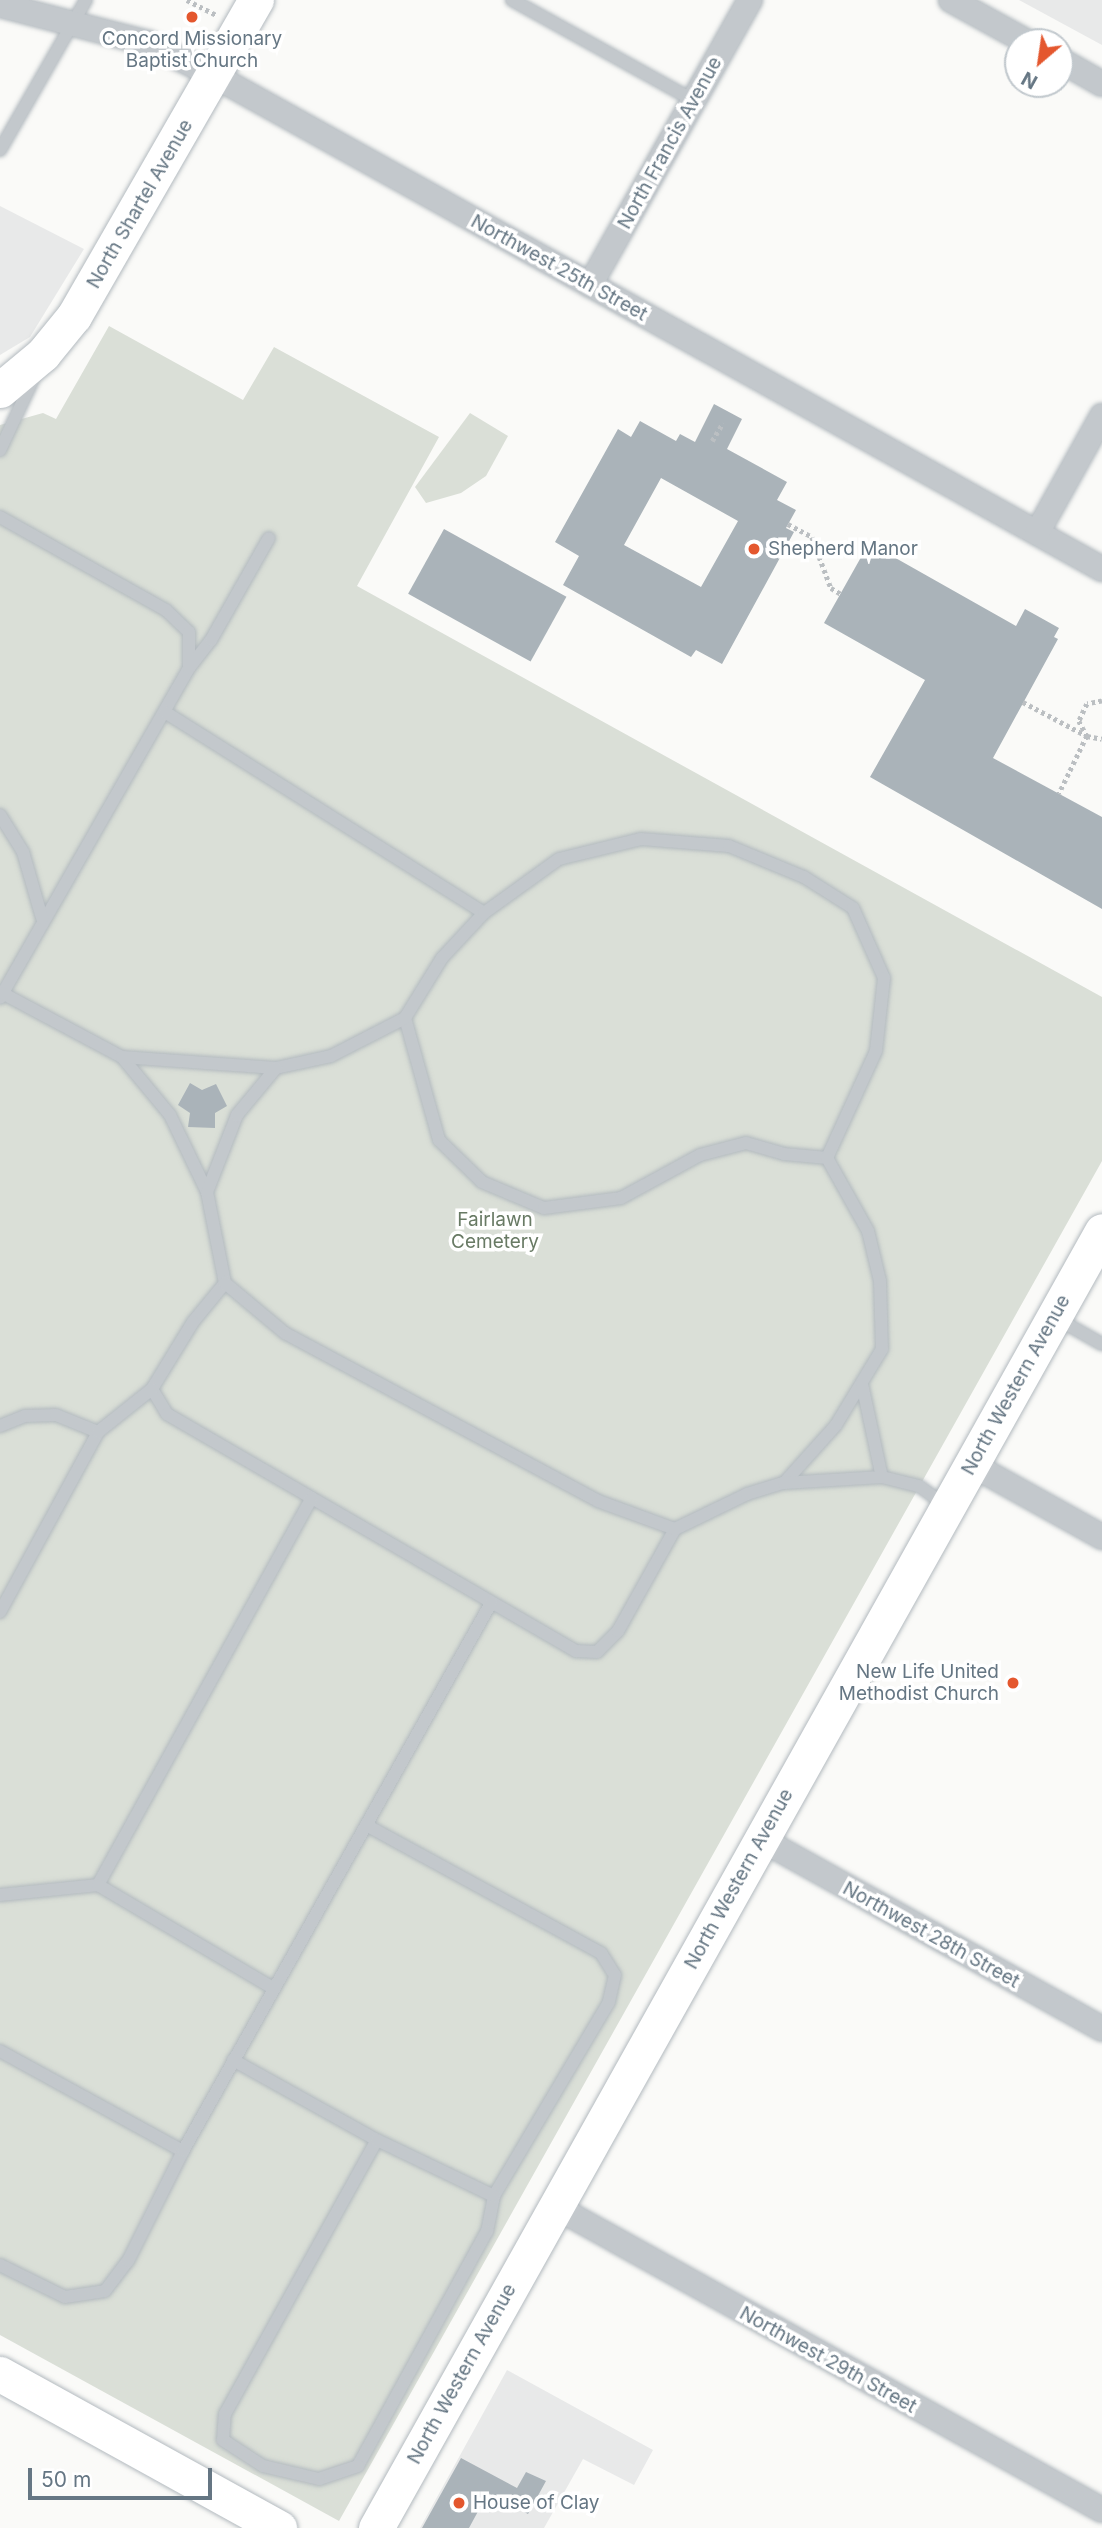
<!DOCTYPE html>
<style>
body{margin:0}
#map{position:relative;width:1102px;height:2528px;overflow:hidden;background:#fafaf8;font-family:Inter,sans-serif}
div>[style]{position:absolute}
.built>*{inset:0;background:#e8e9e9}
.green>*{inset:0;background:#dadfd7}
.building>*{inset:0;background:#aab3b9;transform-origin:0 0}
.path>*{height:4.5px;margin-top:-2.25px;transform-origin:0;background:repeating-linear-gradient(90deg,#bbbfc2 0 3.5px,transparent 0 7px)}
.roads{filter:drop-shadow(0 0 2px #b3babf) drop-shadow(0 0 2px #b3babf)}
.lane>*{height:12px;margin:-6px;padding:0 6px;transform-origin:6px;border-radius:6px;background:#c3c8cc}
.street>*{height:24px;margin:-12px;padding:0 12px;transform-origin:12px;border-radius:12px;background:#c3c8cc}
.secondary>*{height:35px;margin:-17.5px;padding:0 17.5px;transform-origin:17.5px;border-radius:17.5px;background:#fff}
.dots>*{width:19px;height:19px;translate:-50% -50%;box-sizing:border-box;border:4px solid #fff;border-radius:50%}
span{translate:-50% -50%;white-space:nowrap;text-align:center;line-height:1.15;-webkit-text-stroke:7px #fff;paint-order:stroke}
.poi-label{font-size:19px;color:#657683}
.left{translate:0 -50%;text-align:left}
.right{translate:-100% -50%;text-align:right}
.street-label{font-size:19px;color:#657683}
.park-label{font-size:19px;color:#687a64}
.north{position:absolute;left:1004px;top:28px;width:70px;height:70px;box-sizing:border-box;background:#fff;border:2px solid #c1c8cd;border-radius:50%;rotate:209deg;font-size:19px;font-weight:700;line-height:28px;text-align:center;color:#657683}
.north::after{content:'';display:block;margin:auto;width:24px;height:32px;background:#e4572e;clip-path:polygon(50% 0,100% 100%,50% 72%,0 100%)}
.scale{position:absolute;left:28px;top:2468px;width:184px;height:32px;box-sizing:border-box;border:4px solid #657683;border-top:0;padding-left:9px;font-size:21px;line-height:24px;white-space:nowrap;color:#657683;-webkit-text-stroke:5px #fff;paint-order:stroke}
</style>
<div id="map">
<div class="built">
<i style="clip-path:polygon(1019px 0,1102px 0,1102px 45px)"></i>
<i style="clip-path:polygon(0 206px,84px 249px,30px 337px,0 355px)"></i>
<i style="clip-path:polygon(507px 2370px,653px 2450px,634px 2485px,583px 2459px,544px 2528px,420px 2528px)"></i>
</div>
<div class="green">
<i style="clip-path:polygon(109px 326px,243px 400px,274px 347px,439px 437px,357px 586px,1102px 997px,1102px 1161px,339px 2521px,0 2335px,0 425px,43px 413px,56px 419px)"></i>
<i style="clip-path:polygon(470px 413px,508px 436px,486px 476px,461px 493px,426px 503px,415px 487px)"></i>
</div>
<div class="building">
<i style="clip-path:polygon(evenodd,714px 404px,742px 419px,727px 449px,787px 482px,777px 500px,796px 510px,786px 528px,794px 532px,722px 664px,696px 650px,691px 657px,563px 585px,579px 556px,555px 542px,618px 429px,631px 437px,640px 421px,676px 441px,680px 434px,695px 442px,714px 404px,661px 478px,738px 521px,701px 587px,624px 545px,661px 478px)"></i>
<i style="left:444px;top:529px;width:140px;height:74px;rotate:29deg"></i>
<i style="clip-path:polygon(869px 543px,1016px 626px,1025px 609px,1059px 628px,1054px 637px,1058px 639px,993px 758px,1102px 817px,1102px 909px,870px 777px,925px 680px,824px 623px)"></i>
<i style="clip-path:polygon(190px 1083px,202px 1090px,216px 1084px,227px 1106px,215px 1113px,215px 1128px,188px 1127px,190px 1113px,178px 1105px)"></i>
<i style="clip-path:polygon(461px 2458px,517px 2488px,526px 2472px,546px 2481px,528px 2514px,488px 2493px,469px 2528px,422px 2528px)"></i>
</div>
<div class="path">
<i style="left:187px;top:0;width:33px;rotate:27deg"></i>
<i style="left:712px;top:441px;width:21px;rotate:-59deg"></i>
<i style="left:788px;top:524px;width:27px;rotate:28deg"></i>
<i style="left:812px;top:537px;width:54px;rotate:69.6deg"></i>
<i style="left:831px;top:588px;width:12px;rotate:31deg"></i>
<i style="left:1102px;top:701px;width:15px;rotate:169deg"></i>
<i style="left:1087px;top:704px;width:19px;rotate:115deg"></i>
<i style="left:1079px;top:721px;width:17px;rotate:62deg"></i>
<i style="left:1087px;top:736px;width:15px;rotate:11deg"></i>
<i style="left:1023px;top:702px;width:72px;rotate:28deg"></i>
<i style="left:1087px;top:736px;width:64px;rotate:115.8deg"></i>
</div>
<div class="roads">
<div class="lane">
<i style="left:512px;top:0;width:209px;rotate:28.9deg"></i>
<i style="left:0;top:150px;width:173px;rotate:-60.2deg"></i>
<i style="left:0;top:450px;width:87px;rotate:-64.9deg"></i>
<i style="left:0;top:517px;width:190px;rotate:29.3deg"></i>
<i style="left:166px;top:610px;width:32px;rotate:44deg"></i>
<i style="left:189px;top:632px;width:36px;rotate:90deg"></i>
<i style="left:189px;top:668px;width:380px;rotate:119.8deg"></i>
<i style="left:189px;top:668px;width:36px;rotate:-52deg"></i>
<i style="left:211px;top:640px;width:117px;rotate:-60.4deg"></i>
<i style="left:165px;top:712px;width:377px;rotate:32.2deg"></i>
<i style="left:0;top:815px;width:44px;rotate:58.1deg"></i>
<i style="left:23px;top:852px;width:69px;rotate:73.9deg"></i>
<i style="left:2px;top:993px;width:136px;rotate:28.1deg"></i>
<i style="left:122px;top:1057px;width:75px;rotate:50.4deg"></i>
<i style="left:170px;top:1115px;width:85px;rotate:64.3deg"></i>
<i style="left:207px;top:1192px;width:93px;rotate:78.8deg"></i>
<i style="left:225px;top:1283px;width:50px;rotate:129.4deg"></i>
<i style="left:193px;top:1322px;width:79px;rotate:121.5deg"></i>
<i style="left:152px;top:1389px;width:29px;rotate:59deg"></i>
<i style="left:167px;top:1414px;width:473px;rotate:30.1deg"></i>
<i style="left:576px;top:1651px;width:21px;rotate:3deg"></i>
<i style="left:597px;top:1652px;width:30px;rotate:-45deg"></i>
<i style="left:618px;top:1631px;width:117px;rotate:-60.8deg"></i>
<i style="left:405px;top:1018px;width:127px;rotate:74.4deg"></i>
<i style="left:439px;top:1140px;width:60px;rotate:44.3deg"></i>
<i style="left:482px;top:1182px;width:67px;rotate:22.8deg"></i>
<i style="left:544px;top:1208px;width:78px;rotate:-7.4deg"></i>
<i style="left:621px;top:1198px;width:90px;rotate:-28.6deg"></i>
<i style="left:700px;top:1155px;width:48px;rotate:-14.6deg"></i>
<i style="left:746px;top:1143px;width:40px;rotate:16deg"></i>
<i style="left:784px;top:1154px;width:43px;rotate:5.3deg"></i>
<i style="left:122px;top:1057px;width:154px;rotate:4.1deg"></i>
<i style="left:276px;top:1068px;width:56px;rotate:-12.3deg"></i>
<i style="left:331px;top:1056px;width:83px;rotate:-27.2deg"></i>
<i style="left:405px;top:1018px;width:70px;rotate:-58.3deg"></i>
<i style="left:442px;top:958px;width:62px;rotate:-47deg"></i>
<i style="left:484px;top:913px;width:92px;rotate:-35.8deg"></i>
<i style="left:559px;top:859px;width:84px;rotate:-13.7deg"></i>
<i style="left:641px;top:839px;width:88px;rotate:4.5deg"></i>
<i style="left:729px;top:846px;width:81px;rotate:22.5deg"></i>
<i style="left:804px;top:877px;width:58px;rotate:32.3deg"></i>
<i style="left:853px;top:908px;width:77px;rotate:66.1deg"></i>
<i style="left:884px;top:978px;width:73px;rotate:96.3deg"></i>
<i style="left:876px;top:1051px;width:118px;rotate:114.6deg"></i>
<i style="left:207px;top:1192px;width:83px;rotate:-68.7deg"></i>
<i style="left:237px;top:1115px;width:61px;rotate:-50.3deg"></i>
<i style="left:225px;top:1283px;width:78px;rotate:39.8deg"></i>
<i style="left:285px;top:1333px;width:355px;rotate:28.2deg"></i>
<i style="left:598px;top:1501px;width:82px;rotate:20deg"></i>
<i style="left:675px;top:1529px;width:80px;rotate:-25.9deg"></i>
<i style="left:747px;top:1494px;width:39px;rotate:-17deg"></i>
<i style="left:784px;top:1483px;width:78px;rotate:-48.1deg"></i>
<i style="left:836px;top:1425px;width:89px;rotate:-58.8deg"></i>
<i style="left:882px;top:1349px;width:68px;rotate:-91.7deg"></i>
<i style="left:880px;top:1281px;width:51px;rotate:-103.5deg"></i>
<i style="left:868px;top:1231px;width:84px;rotate:-119.3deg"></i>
<i style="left:1054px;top:1317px;width:55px;rotate:29.4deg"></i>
<i style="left:862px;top:1384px;width:95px;rotate:77.9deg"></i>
<i style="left:882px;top:1477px;width:38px;rotate:14deg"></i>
<i style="left:919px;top:1486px;width:34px;rotate:36deg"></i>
<i style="left:0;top:1426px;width:27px;rotate:-22deg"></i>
<i style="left:25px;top:1416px;width:31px;rotate:-2deg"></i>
<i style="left:56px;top:1415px;width:45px;rotate:22deg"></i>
<i style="left:784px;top:1483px;width:98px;rotate:-3.5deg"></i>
<i style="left:0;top:1612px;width:205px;rotate:-61.4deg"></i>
<i style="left:98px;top:1432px;width:69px;rotate:-38.5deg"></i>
<i style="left:366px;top:1825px;width:268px;rotate:28.6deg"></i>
<i style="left:601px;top:1953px;width:26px;rotate:58deg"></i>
<i style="left:615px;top:1975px;width:28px;rotate:103deg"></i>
<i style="left:609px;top:2002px;width:226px;rotate:120.7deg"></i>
<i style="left:494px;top:2196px;width:36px;rotate:101deg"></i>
<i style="left:487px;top:2231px;width:268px;rotate:118.8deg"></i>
<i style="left:358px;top:2466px;width:41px;rotate:161.6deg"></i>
<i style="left:319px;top:2479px;width:57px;rotate:-166.9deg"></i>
<i style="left:263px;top:2466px;width:48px;rotate:-147deg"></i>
<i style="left:223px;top:2440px;width:26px;rotate:-86deg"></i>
<i style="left:225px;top:2414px;width:313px;rotate:-61deg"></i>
<i style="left:98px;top:1885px;width:442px;rotate:-61.1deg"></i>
<i style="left:0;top:1895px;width:99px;rotate:-5.8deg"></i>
<i style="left:98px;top:1885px;width:203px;rotate:30.5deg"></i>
<i style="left:0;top:2051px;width:209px;rotate:28.7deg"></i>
<i style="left:233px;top:2060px;width:165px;rotate:29.1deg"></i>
<i style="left:377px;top:2140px;width:130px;rotate:25.6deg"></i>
<i style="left:0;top:2265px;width:72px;rotate:26.2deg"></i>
<i style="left:65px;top:2297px;width:40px;rotate:-8.5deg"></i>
<i style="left:105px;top:2291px;width:38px;rotate:-53deg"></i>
<i style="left:128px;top:2261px;width:123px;rotate:-63.4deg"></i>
<i style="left:183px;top:2151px;width:629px;rotate:-60.66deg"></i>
</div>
<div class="street">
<i style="left:951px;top:0;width:87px;rotate:28.9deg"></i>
<i style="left:0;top:5px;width:153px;rotate:14.4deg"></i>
<i style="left:148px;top:43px;width:72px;rotate:26.2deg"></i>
<i style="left:213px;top:75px;width:1017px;rotate:29.06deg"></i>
<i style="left:1060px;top:60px;width:48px;rotate:29.7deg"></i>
<i style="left:590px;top:285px;width:327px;rotate:-60.7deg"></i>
<i style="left:1037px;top:533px;width:134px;rotate:-60.9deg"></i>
<i style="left:971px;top:1464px;width:150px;rotate:29.1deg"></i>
<i style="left:761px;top:1839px;width:390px;rotate:29.1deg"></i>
<i style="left:556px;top:2207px;width:624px;rotate:29.03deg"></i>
</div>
<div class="secondary">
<i style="left:0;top:390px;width:56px;rotate:-39.9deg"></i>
<i style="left:43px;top:354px;width:49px;rotate:-50.8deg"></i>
<i style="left:74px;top:316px;width:365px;rotate:-60.1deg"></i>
<i style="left:0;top:2374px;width:319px;rotate:28.9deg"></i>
<i style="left:376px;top:2528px;width:1486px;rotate:-60.76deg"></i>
</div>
</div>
<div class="dots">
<i style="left:192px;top:17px;background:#e4572e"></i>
<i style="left:754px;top:549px;background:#e4572e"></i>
<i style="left:1013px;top:1683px;background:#e4572e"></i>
<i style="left:459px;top:2503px;background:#e4572e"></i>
</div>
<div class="poi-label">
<span style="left:192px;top:50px">Concord Missionary<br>Baptist Church</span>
<span class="left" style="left:768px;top:549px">Shepherd Manor</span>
<span class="right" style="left:999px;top:1683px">New Life United<br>Methodist Church</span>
<span class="left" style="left:473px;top:2503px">House of Clay</span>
</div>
<div class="street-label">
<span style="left:670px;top:143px;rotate:-61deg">North Francis Avenue</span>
<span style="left:140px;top:204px;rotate:-60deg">North Shartel Avenue</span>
<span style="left:559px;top:268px;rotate:29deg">Northwest 25th Street</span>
<span style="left:1016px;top:1385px;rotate:-61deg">North Western Avenue</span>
<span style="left:739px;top:1879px;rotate:-61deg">North Western Avenue</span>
<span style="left:931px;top:1935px;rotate:29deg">Northwest 28th Street</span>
<span style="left:828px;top:2360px;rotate:29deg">Northwest 29th Street</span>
<span style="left:462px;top:2374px;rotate:-61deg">North Western Avenue</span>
</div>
<div class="park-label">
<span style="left:495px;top:1231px">Fairlawn<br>Cemetery</span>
</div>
<div class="north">N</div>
<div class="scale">50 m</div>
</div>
